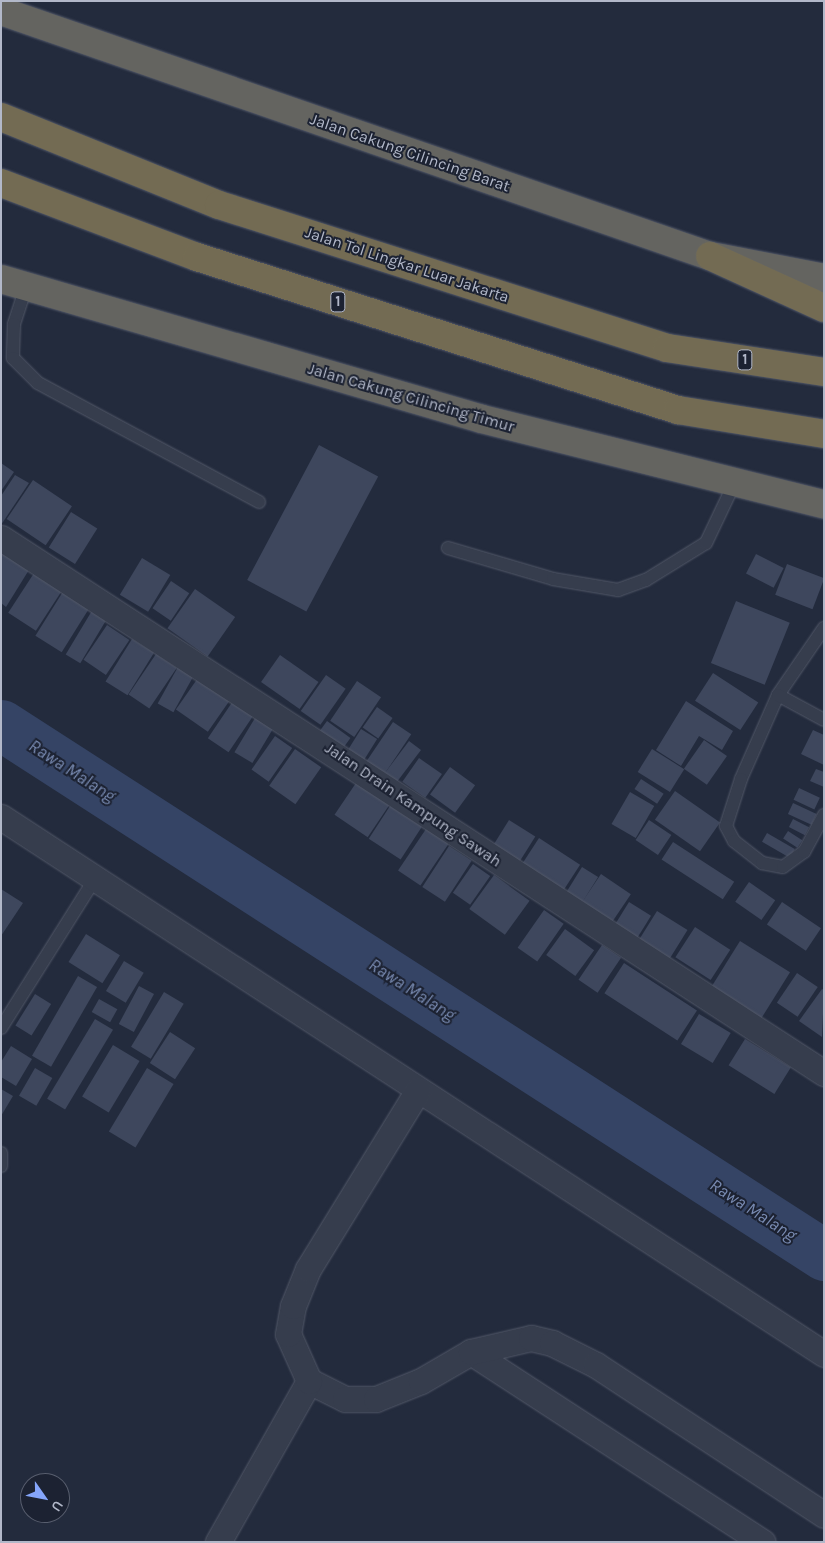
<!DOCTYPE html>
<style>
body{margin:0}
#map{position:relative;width:825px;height:1543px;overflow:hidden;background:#232b3d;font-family:Karla,sans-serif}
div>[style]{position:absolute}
.river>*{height:51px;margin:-25.5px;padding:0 25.5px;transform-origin:25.5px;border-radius:25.5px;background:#354465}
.building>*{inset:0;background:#3e475d;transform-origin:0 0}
.roads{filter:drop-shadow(0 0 1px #525868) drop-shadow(0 0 1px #525868)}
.service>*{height:12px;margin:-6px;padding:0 6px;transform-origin:6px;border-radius:6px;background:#363d4d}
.minor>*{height:25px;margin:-12.5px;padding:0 12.5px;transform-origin:12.5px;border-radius:12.5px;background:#363d4d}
.trunk>*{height:28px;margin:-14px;padding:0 14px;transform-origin:14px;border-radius:14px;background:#646460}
.motorway>*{height:28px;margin:-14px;padding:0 14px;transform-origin:14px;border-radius:14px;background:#736b53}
span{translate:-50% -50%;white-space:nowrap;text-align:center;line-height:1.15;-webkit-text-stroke:4px #1c2232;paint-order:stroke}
.shield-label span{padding:1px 4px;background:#1c2232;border:1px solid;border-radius:4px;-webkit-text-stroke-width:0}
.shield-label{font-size:15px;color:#b2b8c9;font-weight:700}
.street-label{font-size:16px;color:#b2b8c9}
.water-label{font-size:18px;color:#798bb2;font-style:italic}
.frame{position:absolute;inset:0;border:2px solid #b2b8c9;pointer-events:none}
.north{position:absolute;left:20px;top:1473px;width:50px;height:50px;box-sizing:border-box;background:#1c2232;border:1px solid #585e6e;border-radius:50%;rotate:123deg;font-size:14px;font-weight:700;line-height:20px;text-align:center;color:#b2b8c9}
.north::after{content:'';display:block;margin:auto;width:18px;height:22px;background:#85a5fb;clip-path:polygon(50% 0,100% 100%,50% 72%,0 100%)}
</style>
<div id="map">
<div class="river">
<i style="left:1px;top:725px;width:979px;rotate:32.78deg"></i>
</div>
<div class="building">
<i style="left:319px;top:445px;width:67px;height:153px;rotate:28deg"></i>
<i style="clip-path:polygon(1px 463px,14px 472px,1px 491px)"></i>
<i style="clip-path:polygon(15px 475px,29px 483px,1px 525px,1px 496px)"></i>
<i style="left:33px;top:480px;width:47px;height:47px;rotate:34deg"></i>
<i style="left:71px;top:512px;width:31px;height:42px;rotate:32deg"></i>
<i style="clip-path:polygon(1px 546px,32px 565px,6px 607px,1px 603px)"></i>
<i style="left:756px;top:554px;width:31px;height:22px;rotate:27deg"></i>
<i style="left:142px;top:558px;width:33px;height:43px;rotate:31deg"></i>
<i style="left:787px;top:564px;width:40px;height:33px;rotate:21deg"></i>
<i style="left:36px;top:570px;width:33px;height:51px;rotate:33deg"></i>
<i style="left:171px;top:581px;width:22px;height:33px;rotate:34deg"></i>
<i style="left:195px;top:589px;width:49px;height:48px;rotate:35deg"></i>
<i style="left:64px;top:590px;width:31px;height:54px;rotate:32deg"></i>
<i style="left:736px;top:601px;width:58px;height:67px;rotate:22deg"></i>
<i style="left:93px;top:609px;width:17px;height:53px;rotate:31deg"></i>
<i style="left:107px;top:625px;width:27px;height:42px;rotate:34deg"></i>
<i style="left:132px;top:639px;width:26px;height:50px;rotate:32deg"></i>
<i style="left:156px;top:654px;width:25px;height:49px;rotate:34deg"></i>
<i style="left:280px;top:655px;width:47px;height:33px;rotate:35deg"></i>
<i style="left:179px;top:665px;width:18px;height:44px;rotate:29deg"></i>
<i style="left:713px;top:673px;width:54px;height:33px;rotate:33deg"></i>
<i style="left:200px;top:675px;width:39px;height:42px;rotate:35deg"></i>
<i style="left:326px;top:675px;width:24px;height:44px;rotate:35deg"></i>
<i style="left:357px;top:681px;width:29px;height:48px;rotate:34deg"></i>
<i style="left:233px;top:701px;width:25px;height:45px;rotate:34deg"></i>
<i style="clip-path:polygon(686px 701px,733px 731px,722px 750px,699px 736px,681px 766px,656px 750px)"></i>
<i style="left:377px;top:707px;width:19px;height:25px;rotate:35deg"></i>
<i style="left:255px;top:718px;width:21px;height:40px;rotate:31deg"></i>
<i style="left:327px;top:721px;width:29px;height:18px;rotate:36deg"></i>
<i style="left:393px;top:722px;width:22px;height:52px;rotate:34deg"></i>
<i style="left:361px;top:729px;width:19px;height:28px;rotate:32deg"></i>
<i style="clip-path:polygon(813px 730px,824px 735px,824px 765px,801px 754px)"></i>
<i style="left:275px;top:736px;width:21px;height:41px;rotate:35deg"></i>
<i style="left:704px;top:740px;width:28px;height:35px;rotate:35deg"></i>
<i style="left:409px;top:741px;width:15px;height:42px;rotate:37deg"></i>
<i style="left:295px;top:749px;width:32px;height:45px;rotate:35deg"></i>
<i style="left:652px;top:749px;width:38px;height:27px;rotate:32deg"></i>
<i style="left:419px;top:758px;width:28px;height:29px;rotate:35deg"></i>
<i style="left:450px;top:767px;width:31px;height:34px;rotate:36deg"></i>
<i style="clip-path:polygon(816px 769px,824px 772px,824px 787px,810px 781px)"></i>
<i style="left:641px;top:779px;width:27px;height:12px;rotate:33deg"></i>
<i style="left:358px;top:780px;width:40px;height:42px;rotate:34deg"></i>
<i style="left:799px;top:788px;width:23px;height:13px;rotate:25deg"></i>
<i style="left:675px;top:791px;width:55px;height:35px;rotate:35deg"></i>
<i style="left:630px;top:792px;width:28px;height:37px;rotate:30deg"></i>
<i style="left:793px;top:803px;width:26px;height:12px;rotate:25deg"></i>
<i style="left:390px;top:806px;width:38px;height:39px;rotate:33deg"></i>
<i style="left:793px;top:819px;width:18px;height:9px;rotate:27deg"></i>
<i style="left:509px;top:820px;width:31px;height:36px;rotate:32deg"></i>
<i style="left:649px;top:820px;width:27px;height:24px;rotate:34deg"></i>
<i style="left:426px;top:829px;width:27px;height:50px;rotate:34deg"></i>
<i style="left:788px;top:831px;width:17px;height:9px;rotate:33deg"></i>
<i style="left:767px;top:833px;width:32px;height:10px;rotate:30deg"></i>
<i style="left:539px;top:838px;width:49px;height:40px;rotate:33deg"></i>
<i style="left:673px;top:842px;width:73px;height:21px;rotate:33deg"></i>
<i style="left:449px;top:846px;width:27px;height:49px;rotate:33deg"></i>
<i style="left:473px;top:864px;width:21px;height:35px;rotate:35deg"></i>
<i style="left:582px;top:867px;width:19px;height:37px;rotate:32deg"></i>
<i style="left:601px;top:874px;width:36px;height:45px;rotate:34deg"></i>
<i style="left:494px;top:875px;width:44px;height:42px;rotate:36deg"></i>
<i style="left:749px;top:882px;width:32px;height:24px;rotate:35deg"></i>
<i style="clip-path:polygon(1px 889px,23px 903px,1px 936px)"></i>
<i style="left:629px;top:902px;width:26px;height:27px;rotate:32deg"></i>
<i style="left:782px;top:902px;width:47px;height:27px;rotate:34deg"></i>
<i style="left:544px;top:910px;width:24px;height:46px;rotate:35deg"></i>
<i style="left:657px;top:911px;width:36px;height:38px;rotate:32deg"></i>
<i style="left:695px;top:927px;width:42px;height:36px;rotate:33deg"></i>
<i style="left:565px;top:929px;width:36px;height:32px;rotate:36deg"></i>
<i style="left:86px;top:934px;width:40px;height:33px;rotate:32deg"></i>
<i style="left:740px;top:941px;width:59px;height:55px;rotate:32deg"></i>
<i style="left:602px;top:945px;width:23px;height:42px;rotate:34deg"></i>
<i style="left:124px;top:961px;width:23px;height:35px;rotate:31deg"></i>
<i style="left:624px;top:963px;width:87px;height:36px;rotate:33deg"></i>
<i style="left:797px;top:973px;width:25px;height:36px;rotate:34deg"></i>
<i style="left:78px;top:976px;width:22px;height:92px;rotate:30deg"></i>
<i style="left:139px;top:986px;width:17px;height:43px;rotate:28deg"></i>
<i style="clip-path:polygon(822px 989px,824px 990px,822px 1037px,799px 1021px)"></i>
<i style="left:164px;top:992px;width:23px;height:64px;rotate:31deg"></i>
<i style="left:35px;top:994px;width:19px;height:37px;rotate:32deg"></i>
<i style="left:99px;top:999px;width:21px;height:15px;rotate:29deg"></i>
<i style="left:699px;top:1014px;width:37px;height:35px;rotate:31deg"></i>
<i style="left:95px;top:1019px;width:21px;height:93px;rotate:31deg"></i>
<i style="left:170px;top:1032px;width:30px;height:37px;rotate:33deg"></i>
<i style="left:745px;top:1039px;width:54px;height:31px;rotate:32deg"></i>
<i style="left:113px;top:1045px;width:31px;height:60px;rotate:31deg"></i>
<i style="clip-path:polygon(11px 1046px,32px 1059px,16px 1086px,1px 1077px,1px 1062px)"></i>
<i style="left:35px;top:1068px;width:20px;height:32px;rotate:30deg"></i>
<i style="left:147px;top:1068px;width:31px;height:74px;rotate:31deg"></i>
<i style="clip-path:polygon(1px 1089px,13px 1096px,1px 1116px)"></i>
</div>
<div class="roads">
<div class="service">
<i style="left:26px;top:287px;width:39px;rotate:108deg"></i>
<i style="left:14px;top:324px;width:34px;rotate:92deg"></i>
<i style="left:13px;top:358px;width:35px;rotate:45deg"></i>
<i style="left:38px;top:383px;width:251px;rotate:28.3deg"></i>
<i style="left:448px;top:548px;width:109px;rotate:16.4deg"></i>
<i style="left:553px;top:579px;width:66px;rotate:9.6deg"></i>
<i style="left:618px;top:590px;width:30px;rotate:-20deg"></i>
<i style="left:646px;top:580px;width:70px;rotate:-31.7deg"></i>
<i style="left:706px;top:543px;width:68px;rotate:-64.6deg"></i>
<i style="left:824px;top:628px;width:81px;rotate:124.5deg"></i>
<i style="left:778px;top:695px;width:92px;rotate:113.8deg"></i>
<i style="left:741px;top:779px;width:49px;rotate:107.7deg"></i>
<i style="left:726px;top:826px;width:17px;rotate:62deg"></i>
<i style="left:734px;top:841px;width:36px;rotate:38deg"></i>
<i style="left:762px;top:863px;width:21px;rotate:11deg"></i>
<i style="left:783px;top:867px;width:26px;rotate:-36deg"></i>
<i style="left:804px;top:852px;width:42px;rotate:-61.6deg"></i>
<i style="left:778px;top:695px;width:52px;rotate:28.5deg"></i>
<i style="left:1px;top:1028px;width:176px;rotate:-57.8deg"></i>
<i style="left:1px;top:1153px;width:13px;rotate:90deg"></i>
</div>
<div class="minor">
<i style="left:1px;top:538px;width:982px;rotate:33.03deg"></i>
<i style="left:1px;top:817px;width:983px;rotate:33.12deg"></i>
<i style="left:471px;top:1352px;width:348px;rotate:33.1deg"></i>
<i style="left:309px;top:1381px;width:40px;rotate:26.6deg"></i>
<i style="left:345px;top:1399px;width:31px"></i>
<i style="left:376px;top:1399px;width:48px;rotate:-21.8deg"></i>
<i style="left:421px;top:1381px;width:58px;rotate:-30.1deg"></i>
<i style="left:471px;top:1352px;width:62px;rotate:-13.1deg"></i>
<i style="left:531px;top:1338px;width:22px;rotate:13deg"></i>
<i style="left:552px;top:1343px;width:49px;rotate:26.6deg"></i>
<i style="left:596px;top:1365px;width:273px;rotate:33.3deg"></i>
<i style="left:218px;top:1542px;width:185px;rotate:-60.5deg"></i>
<i style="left:309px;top:1381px;width:51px;rotate:-114.1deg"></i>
<i style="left:288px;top:1334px;width:28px;rotate:-80deg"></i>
<i style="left:293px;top:1306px;width:40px;rotate:-68deg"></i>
<i style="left:308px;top:1269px;width:210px;rotate:-58.4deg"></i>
</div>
<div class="trunk">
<i style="left:1px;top:11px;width:750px;rotate:19.06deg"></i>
<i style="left:710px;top:256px;width:116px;rotate:10.9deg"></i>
<i style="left:1px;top:279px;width:501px;rotate:16.23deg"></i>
<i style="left:482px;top:419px;width:352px;rotate:14deg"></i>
</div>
<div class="motorway">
<i style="left:1px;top:117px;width:235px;rotate:22deg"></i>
<i style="left:219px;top:205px;width:470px;rotate:17.7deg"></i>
<i style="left:667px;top:348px;width:159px;rotate:8.7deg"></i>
<i style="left:1px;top:183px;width:210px;rotate:20.7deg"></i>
<i style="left:197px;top:257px;width:505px;rotate:17.65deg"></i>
<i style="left:678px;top:410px;width:148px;rotate:9.3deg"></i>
<i style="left:710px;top:256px;width:125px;rotate:24.5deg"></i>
</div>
</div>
<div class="shield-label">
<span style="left:338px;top:302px">1</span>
<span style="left:745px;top:360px">1</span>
</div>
<div class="street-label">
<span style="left:410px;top:153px;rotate:19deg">Jalan Cakung Cilincing Barat</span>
<span style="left:407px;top:265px;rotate:18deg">Jalan Tol Lingkar Luar Jakarta</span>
<span style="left:411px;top:398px;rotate:16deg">Jalan Cakung Cilincing Timur</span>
<span style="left:413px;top:805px;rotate:34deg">Jalan Drain Kampung Sawah</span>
</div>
<div class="water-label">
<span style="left:72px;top:771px;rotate:33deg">Rawa Malang</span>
<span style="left:412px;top:990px;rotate:33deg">Rawa Malang</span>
<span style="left:753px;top:1210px;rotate:33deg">Rawa Malang</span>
</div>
<div class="frame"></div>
<div class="north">U</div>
</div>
